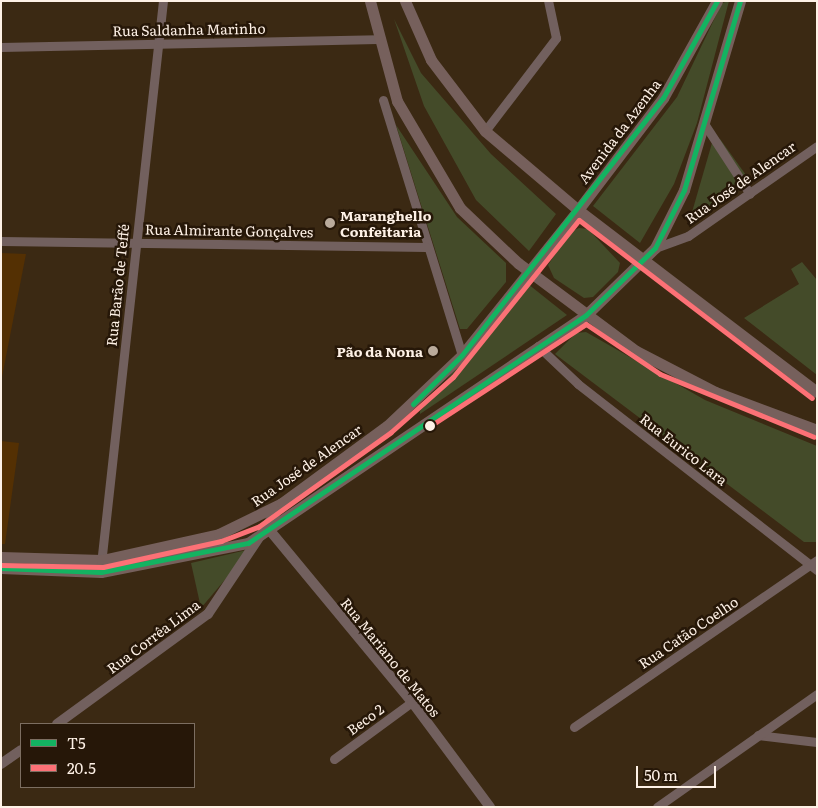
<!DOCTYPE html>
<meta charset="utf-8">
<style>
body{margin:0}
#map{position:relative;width:818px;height:808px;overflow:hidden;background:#3b2913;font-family:Literata,serif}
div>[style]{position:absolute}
.built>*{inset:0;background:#543003}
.green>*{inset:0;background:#444b29}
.minor>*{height:9px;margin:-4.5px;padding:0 4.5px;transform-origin:4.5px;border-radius:4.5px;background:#72605e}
.tertiary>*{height:10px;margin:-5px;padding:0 5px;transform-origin:5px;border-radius:5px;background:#72605e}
.secondary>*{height:11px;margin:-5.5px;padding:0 5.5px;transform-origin:5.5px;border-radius:5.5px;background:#76605c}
.bus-1>*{height:5px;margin:-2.5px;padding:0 2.5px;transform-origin:2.5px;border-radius:2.5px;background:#13b361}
.bus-2>*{height:5px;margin:-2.5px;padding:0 2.5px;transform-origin:2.5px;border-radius:2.5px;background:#fc7176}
.dots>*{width:14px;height:14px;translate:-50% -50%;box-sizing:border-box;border:2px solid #261708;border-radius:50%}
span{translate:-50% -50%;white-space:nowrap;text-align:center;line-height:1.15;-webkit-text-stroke:5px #261708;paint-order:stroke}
.street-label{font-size:14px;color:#fef1e6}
.poi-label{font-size:14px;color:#fef1e6;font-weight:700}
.left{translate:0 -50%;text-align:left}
.right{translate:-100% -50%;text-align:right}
.frame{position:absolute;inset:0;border:2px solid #fef1e6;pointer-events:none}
.legend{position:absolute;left:20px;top:723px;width:175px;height:65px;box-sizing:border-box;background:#261708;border:1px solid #7c6e61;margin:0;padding:6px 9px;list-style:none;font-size:15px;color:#fef1e6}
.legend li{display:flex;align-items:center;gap:10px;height:25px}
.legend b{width:25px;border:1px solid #7c6e61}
.scale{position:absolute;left:636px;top:766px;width:80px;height:22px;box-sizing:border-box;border:2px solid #fef1e6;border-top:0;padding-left:6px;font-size:15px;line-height:18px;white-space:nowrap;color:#fef1e6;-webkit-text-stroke:4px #261708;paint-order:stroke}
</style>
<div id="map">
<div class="built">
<i style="clip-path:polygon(1px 253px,26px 254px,1px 382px)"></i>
<i style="clip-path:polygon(1px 441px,19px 443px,5px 544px,1px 544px)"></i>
</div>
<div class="green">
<i style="clip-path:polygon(729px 1px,697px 123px,674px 184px,640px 243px,593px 206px,677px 97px,722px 3px)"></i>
<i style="clip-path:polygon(394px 19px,421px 73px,491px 154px,556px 214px,529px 251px,476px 200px,424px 106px)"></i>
<i style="clip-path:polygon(396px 125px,457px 217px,506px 263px,506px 282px,467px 329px,460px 329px)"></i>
<i style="clip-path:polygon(720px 139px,751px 182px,688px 226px,712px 143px)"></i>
<i style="clip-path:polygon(579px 228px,588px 229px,620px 263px,618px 272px,593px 297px,584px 298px,554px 278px,548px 265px,570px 232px)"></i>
<i style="clip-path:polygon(802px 262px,817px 280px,817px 375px,744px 318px,799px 284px,791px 269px)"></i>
<i style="clip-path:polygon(528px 284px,567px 315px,420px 414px,420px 411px)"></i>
<i style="clip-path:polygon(586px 332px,705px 400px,817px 446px,817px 542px,804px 542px,555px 354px,576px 333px)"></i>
<i style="clip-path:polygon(251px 549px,201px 608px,191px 563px)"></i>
</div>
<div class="minor">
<i style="left:1px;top:47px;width:376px;rotate:-1.2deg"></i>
<i style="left:383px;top:100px;width:267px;rotate:72.8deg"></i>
<i style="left:705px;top:125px;width:82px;rotate:56.9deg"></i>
<i style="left:485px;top:131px;width:117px;rotate:-52.6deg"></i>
<i style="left:556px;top:38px;width:38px;rotate:-102deg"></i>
<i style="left:1px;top:241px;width:425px;rotate:0.8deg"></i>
<i style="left:655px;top:248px;width:35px;rotate:-20deg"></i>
<i style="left:688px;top:236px;width:157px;rotate:-34.9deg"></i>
<i style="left:538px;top:346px;width:55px;rotate:43.5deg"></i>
<i style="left:578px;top:384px;width:303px;rotate:37.9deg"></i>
<i style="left:101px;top:564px;width:566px;rotate:-83.72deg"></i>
<i style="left:574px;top:727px;width:295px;rotate:-34.5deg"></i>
<i style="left:758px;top:735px;width:59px;rotate:6.8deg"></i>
<i style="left:334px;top:759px;width:97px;rotate:-36.2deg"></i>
<i style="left:657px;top:807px;width:196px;rotate:-35.2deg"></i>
</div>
<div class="tertiary">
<i style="left:267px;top:527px;width:227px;rotate:50.4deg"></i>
<i style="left:412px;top:702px;width:131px;rotate:53.4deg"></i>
<i style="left:57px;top:724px;width:187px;rotate:-36.1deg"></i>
<i style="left:208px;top:614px;width:133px;rotate:-56.3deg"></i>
<i style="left:1px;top:764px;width:24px;rotate:-35deg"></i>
</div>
<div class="secondary">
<i style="left:370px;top:1px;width:104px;rotate:74.9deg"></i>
<i style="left:397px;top:101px;width:124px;rotate:59.5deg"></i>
<i style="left:460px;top:208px;width:80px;rotate:43.5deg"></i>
<i style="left:518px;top:263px;width:147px;rotate:36.7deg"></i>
<i style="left:636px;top:351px;width:89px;rotate:27.4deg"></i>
<i style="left:715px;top:392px;width:109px;rotate:20.4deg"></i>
<i style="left:405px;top:1px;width:64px;rotate:66.2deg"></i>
<i style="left:431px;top:60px;width:89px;rotate:52.7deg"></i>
<i style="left:485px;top:131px;width:122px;rotate:40.3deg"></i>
<i style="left:578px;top:210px;width:300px;rotate:37.3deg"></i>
<i style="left:1px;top:557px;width:101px;rotate:1.7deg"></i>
<i style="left:102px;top:560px;width:120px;rotate:-12.5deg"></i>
<i style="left:219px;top:534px;width:70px;rotate:-26.2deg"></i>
<i style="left:282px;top:503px;width:130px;rotate:-36.3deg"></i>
<i style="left:387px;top:426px;width:103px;rotate:-43.4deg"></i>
<i style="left:462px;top:355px;width:186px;rotate:-51.3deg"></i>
<i style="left:578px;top:210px;width:141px;rotate:-52.8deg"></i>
<i style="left:663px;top:98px;width:111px;rotate:-60.9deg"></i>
<i style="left:1px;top:568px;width:100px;rotate:2.3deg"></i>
<i style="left:101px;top:572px;width:150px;rotate:-11.2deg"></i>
<i style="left:248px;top:543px;width:408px;rotate:-34deg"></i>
<i style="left:586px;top:315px;width:96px;rotate:-44.2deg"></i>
<i style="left:655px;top:248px;width:65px;rotate:-63.4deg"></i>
<i style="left:684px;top:190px;width:197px;rotate:-73.5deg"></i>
</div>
<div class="bus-1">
<i style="left:413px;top:404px;width:69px;rotate:-45deg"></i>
<i style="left:462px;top:355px;width:326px;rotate:-52deg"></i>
<i style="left:663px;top:98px;width:111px;rotate:-60.9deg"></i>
<i style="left:1px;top:568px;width:100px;rotate:2.3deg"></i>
<i style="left:101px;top:572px;width:150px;rotate:-11.2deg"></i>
<i style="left:248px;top:543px;width:408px;rotate:-34deg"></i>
<i style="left:586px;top:315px;width:96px;rotate:-44.2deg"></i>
<i style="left:655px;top:248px;width:65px;rotate:-63.4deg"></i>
<i style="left:684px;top:190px;width:197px;rotate:-73.5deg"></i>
</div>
<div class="bus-2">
<i style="left:430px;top:426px;width:186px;rotate:-33.2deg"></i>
<i style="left:586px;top:324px;width:89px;rotate:34deg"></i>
<i style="left:660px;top:374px;width:166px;rotate:22.2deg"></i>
<i style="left:1px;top:565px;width:102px;rotate:1.1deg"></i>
<i style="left:103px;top:567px;width:121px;rotate:-12.4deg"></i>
<i style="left:221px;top:541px;width:40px;rotate:-21deg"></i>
<i style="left:258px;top:527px;width:163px;rotate:-35.5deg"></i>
<i style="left:391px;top:432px;width:83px;rotate:-41.6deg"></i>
<i style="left:453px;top:377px;width:201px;rotate:-51.3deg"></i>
<i style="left:579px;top:220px;width:293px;rotate:37.4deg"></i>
</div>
<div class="dots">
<i style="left:330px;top:223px;background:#baab9c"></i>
<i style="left:433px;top:351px;background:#baab9c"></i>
<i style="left:430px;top:426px;background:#fef1e6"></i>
</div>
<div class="street-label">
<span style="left:189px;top:29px;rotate:-1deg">Rua Saldanha Marinho</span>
<span style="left:619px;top:131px;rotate:-53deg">Avenida da Azenha</span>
<span style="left:740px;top:182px;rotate:-35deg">Rua José de Alencar</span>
<span style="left:229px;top:230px;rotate:1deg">Rua Almirante Gonçalves</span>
<span style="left:117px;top:285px;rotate:-84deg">Rua Barão de Teffé</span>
<span style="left:684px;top:449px;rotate:38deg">Rua Eurico Lara</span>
<span style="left:306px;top:465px;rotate:-35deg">Rua José de Alencar</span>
<span style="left:688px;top:632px;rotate:-34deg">Rua Catão Coelho</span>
<span style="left:153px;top:636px;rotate:-37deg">Rua Corrêa Lima</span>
<span style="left:391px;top:657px;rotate:51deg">Rua Mariano de Matos</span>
<span style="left:365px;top:719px;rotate:-36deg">Beco 2</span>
</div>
<div class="poi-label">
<span class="left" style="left:340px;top:223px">Maranghello<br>Confeitaria</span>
<span class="right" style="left:423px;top:351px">Pão da Nona</span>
</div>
<div class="frame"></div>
<ul class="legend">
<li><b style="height:6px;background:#13b361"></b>T5</li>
<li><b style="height:6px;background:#fc7176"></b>20.5</li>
</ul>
<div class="scale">50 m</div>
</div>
